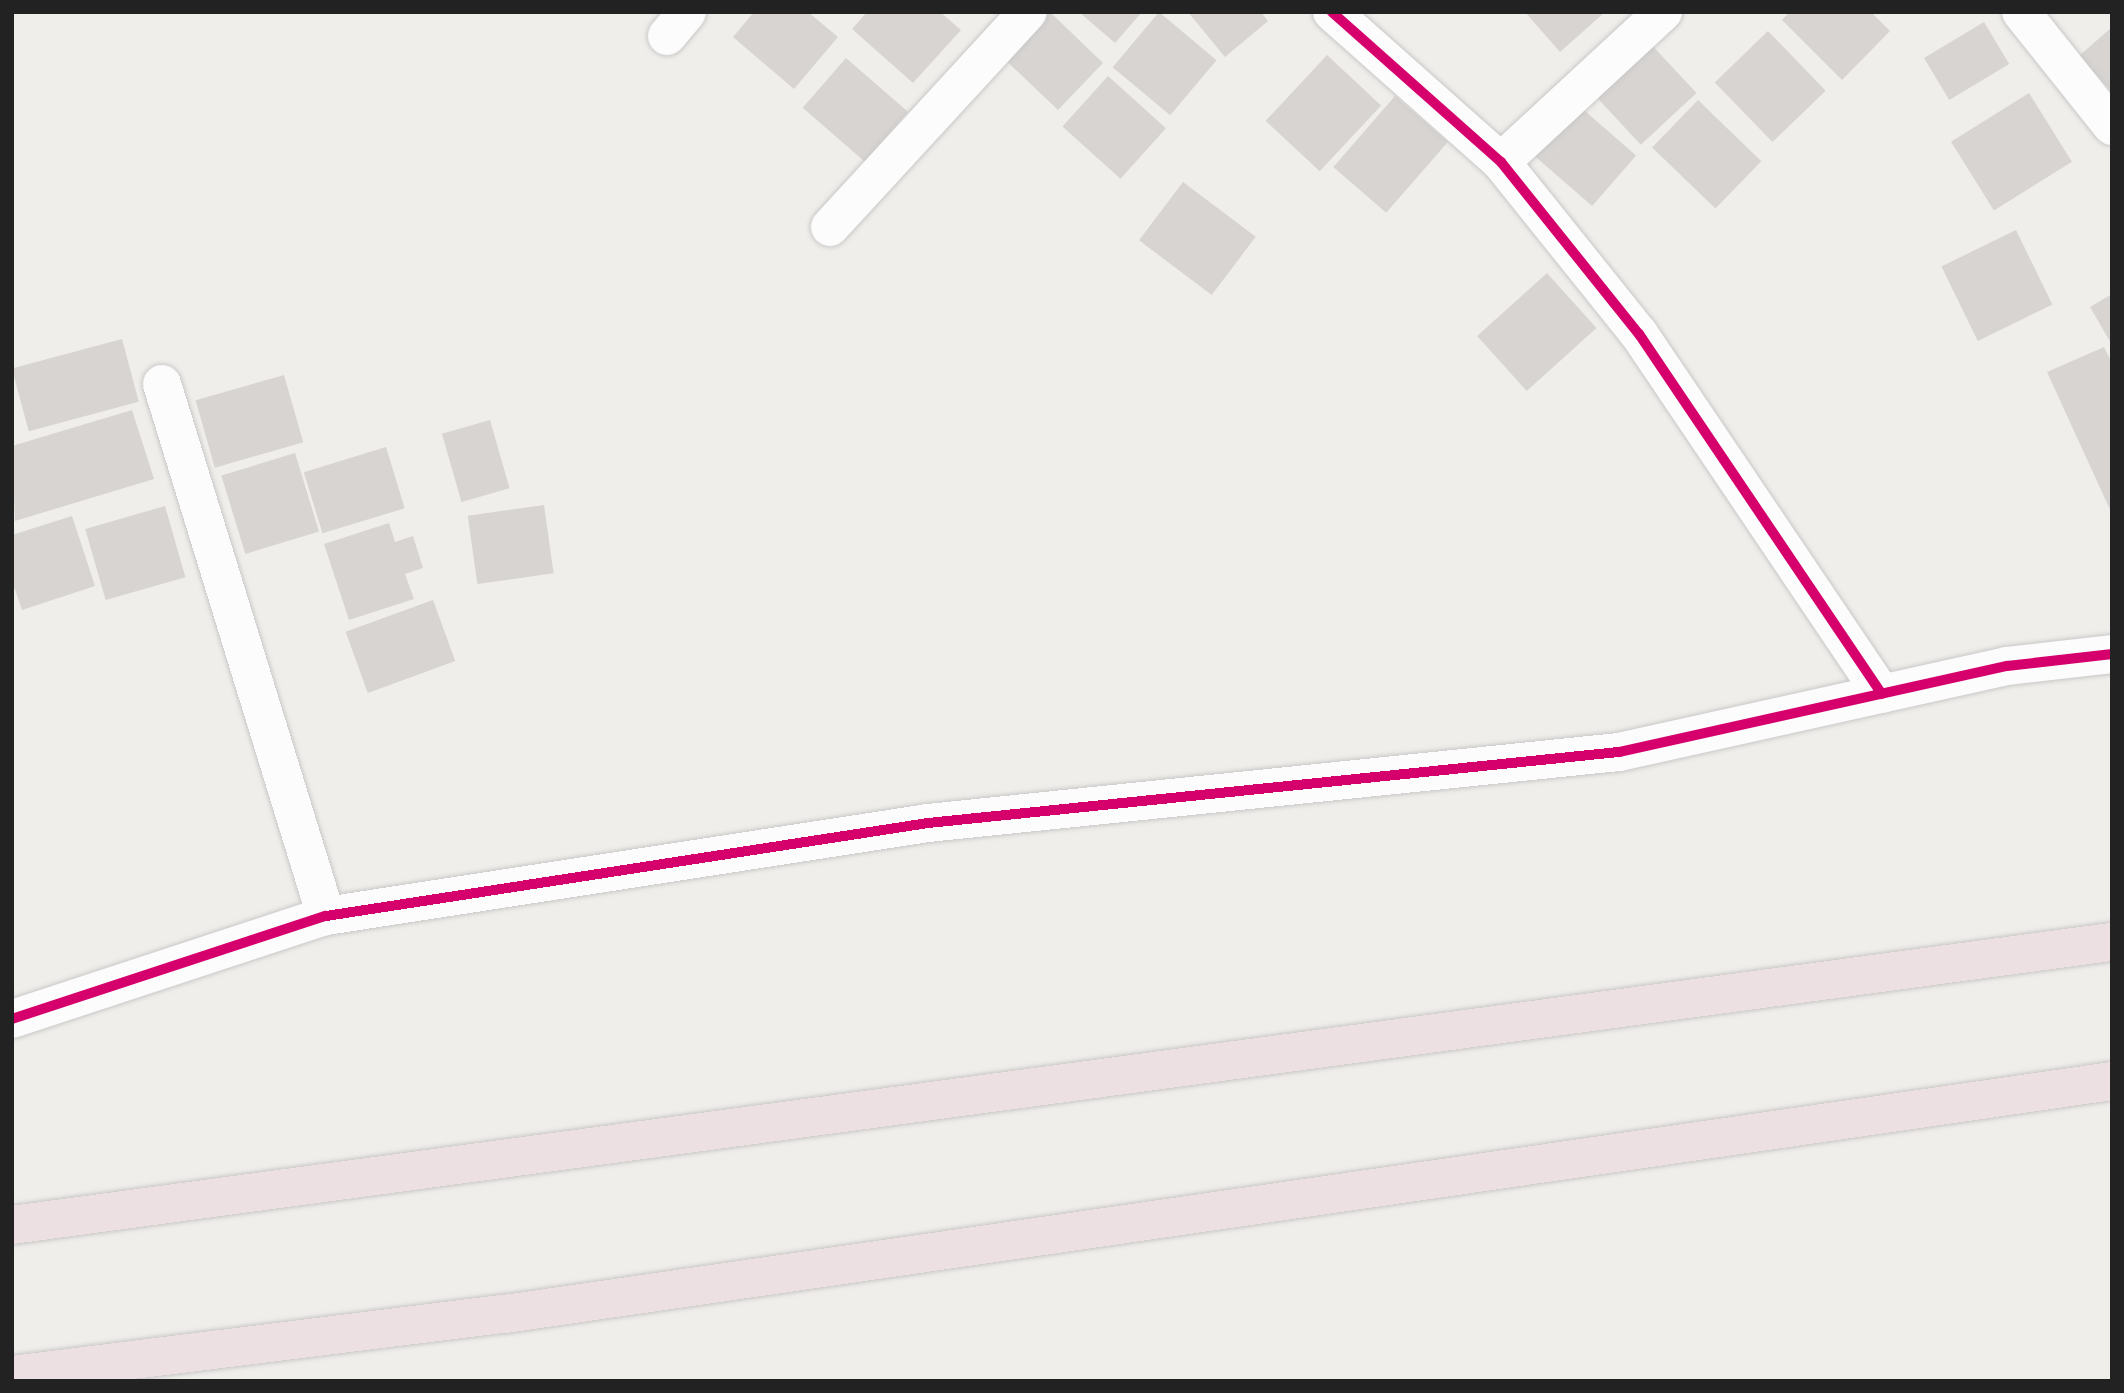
<!DOCTYPE html>
<style>
body{margin:0}
#map{position:relative;width:2124px;height:1393px;overflow:hidden;background:#f0eeeb;font-family:"Source Sans 3",sans-serif}
div>[style]{position:absolute}
.building>*{inset:0;background:#d7d4d2;transform-origin:0 0}
.roads{filter:drop-shadow(0 0 2px #c9c8c7) drop-shadow(0 0 2px #c9c8c7)}
.minor>*{height:38px;margin:-19px;padding:0 19px;transform-origin:19px;border-radius:19px;background:#fdfcfc}
.highway>*{height:38px;margin:-19px;padding:0 19px;transform-origin:19px;border-radius:19px;background:#ece0e2}
.cycleway>*{height:10px;margin:-5px;padding:0 5px;transform-origin:5px;border-radius:5px;background:#d6006c}
span{translate:-50% -50%;white-space:nowrap;text-align:center;line-height:1.15;-webkit-text-stroke:5px #fff;paint-order:stroke}
.frame{position:absolute;inset:0;border:14px solid #222;pointer-events:none}
</style>
<div id="map">
<div class="building">
<i style="clip-path:polygon(754px 12px,808px 12px,838px 37px,794px 89px,733px 37px)"></i>
<i style="clip-path:polygon(867px 12px,940px 12px,961px 30px,913px 83px,852px 29px)"></i>
<i style="clip-path:polygon(1036px 12px,1050px 12px,1103px 63px,1058px 110px,998px 53px)"></i>
<i style="clip-path:polygon(1079px 12px,1142px 12px,1115px 43px)"></i>
<i style="left:1159px;top:12px;width:75px;height:72px;rotate:40deg"></i>
<i style="clip-path:polygon(1188px 12px,1261px 12px,1268px 21px,1225px 57px)"></i>
<i style="clip-path:polygon(1525px 12px,1605px 12px,1560px 52px)"></i>
<i style="clip-path:polygon(1789px 12px,1871px 12px,1890px 31px,1842px 80px,1782px 20px)"></i>
<i style="left:1984px;top:22px;width:49px;height:70px;rotate:59deg"></i>
<i style="clip-path:polygon(2112px 27px,2112px 92px,2079px 56px)"></i>
<i style="left:1768px;top:31px;width:83px;height:74px;rotate:46deg"></i>
<i style="left:1648px;top:41px;width:71px;height:76px;rotate:47deg"></i>
<i style="left:1327px;top:55px;width:74px;height:90px;rotate:43deg"></i>
<i style="left:846px;top:58px;width:82px;height:66px;rotate:41deg"></i>
<i style="left:1108px;top:76px;width:78px;height:68px;rotate:42deg"></i>
<i style="left:2029px;top:93px;width:81px;height:92px;rotate:58deg"></i>
<i style="left:1395px;top:96px;width:70px;height:94px;rotate:41deg"></i>
<i style="left:1698px;top:100px;width:88px;height:66px;rotate:44deg"></i>
<i style="left:1578px;top:105px;width:77px;height:67px;rotate:41deg"></i>
<i style="left:1183px;top:182px;width:91px;height:73px;rotate:37deg"></i>
<i style="left:2016px;top:230px;width:83px;height:83px;rotate:64deg"></i>
<i style="left:1547px;top:273px;width:74px;height:94px;rotate:48deg"></i>
<i style="clip-path:polygon(2112px 294px,2112px 345px,2090px 307px)"></i>
<i style="left:122px;top:339px;width:65px;height:114px;rotate:75deg"></i>
<i style="clip-path:polygon(2104px 347px,2112px 363px,2112px 514px,2047px 372px)"></i>
<i style="left:284px;top:375px;width:70px;height:92px;rotate:74deg"></i>
<i style="clip-path:polygon(132px 410px,154px 479px,15px 521px,12px 446px)"></i>
<i style="left:490px;top:420px;width:71px;height:50px;rotate:74deg"></i>
<i style="left:386px;top:447px;width:64px;height:86px;rotate:73deg"></i>
<i style="left:295px;top:453px;width:82px;height:77px;rotate:73deg"></i>
<i style="left:544px;top:505px;width:69px;height:77px;rotate:82deg"></i>
<i style="left:165px;top:506px;width:74px;height:83px;rotate:74deg"></i>
<i style="clip-path:polygon(72px 516px,95px 586px,22px 610px,12px 581px,12px 535px)"></i>
<i style="clip-path:polygon(389px 523px,395px 542px,413px 536px,423px 568px,405px 574px,414px 599px,349px 620px,324px 544px)"></i>
<i style="left:433px;top:600px;width:65px;height:93px;rotate:70deg"></i>
</div>
<div class="roads">
<div class="minor">
<i style="left:1332px;top:12px;width:226px;rotate:41.6deg"></i>
<i style="left:1501px;top:162px;width:221px;rotate:51.3deg"></i>
<i style="left:1639px;top:334px;width:434px;rotate:56deg"></i>
<i style="left:2021px;top:12px;width:146px;rotate:51.4deg"></i>
<i style="left:667px;top:36px;width:31px;rotate:-50deg"></i>
<i style="left:1501px;top:162px;width:221px;rotate:-42.8deg"></i>
<i style="left:830px;top:227px;width:292px;rotate:-47.4deg"></i>
<i style="left:162px;top:384px;width:557px;rotate:72.87deg"></i>
<i style="left:12px;top:1019px;width:330px;rotate:-18.2deg"></i>
<i style="left:326px;top:916px;width:609px;rotate:-8.78deg"></i>
<i style="left:928px;top:823px;width:695px;rotate:-5.87deg"></i>
<i style="left:1619px;top:752px;width:397px;rotate:-12.5deg"></i>
<i style="left:2007px;top:666px;width:106px;rotate:-6.5deg"></i>
</div>
<div class="highway">
<i style="left:12px;top:1225px;width:2119px;rotate:-7.68deg"></i>
<i style="left:12px;top:1375px;width:497px;rotate:-7.1deg"></i>
<i style="left:505px;top:1314px;width:1624px;rotate:-8.25deg"></i>
</div>
</div>
<div class="cycleway">
<i style="left:1332px;top:12px;width:226px;rotate:41.6deg"></i>
<i style="left:1501px;top:162px;width:221px;rotate:51.3deg"></i>
<i style="left:1639px;top:334px;width:434px;rotate:56deg"></i>
<i style="left:12px;top:1019px;width:330px;rotate:-18.2deg"></i>
<i style="left:326px;top:916px;width:609px;rotate:-8.78deg"></i>
<i style="left:928px;top:823px;width:695px;rotate:-5.87deg"></i>
<i style="left:1619px;top:752px;width:397px;rotate:-12.5deg"></i>
<i style="left:2007px;top:666px;width:106px;rotate:-6.5deg"></i>
</div>
<div class="frame"></div>
</div>
